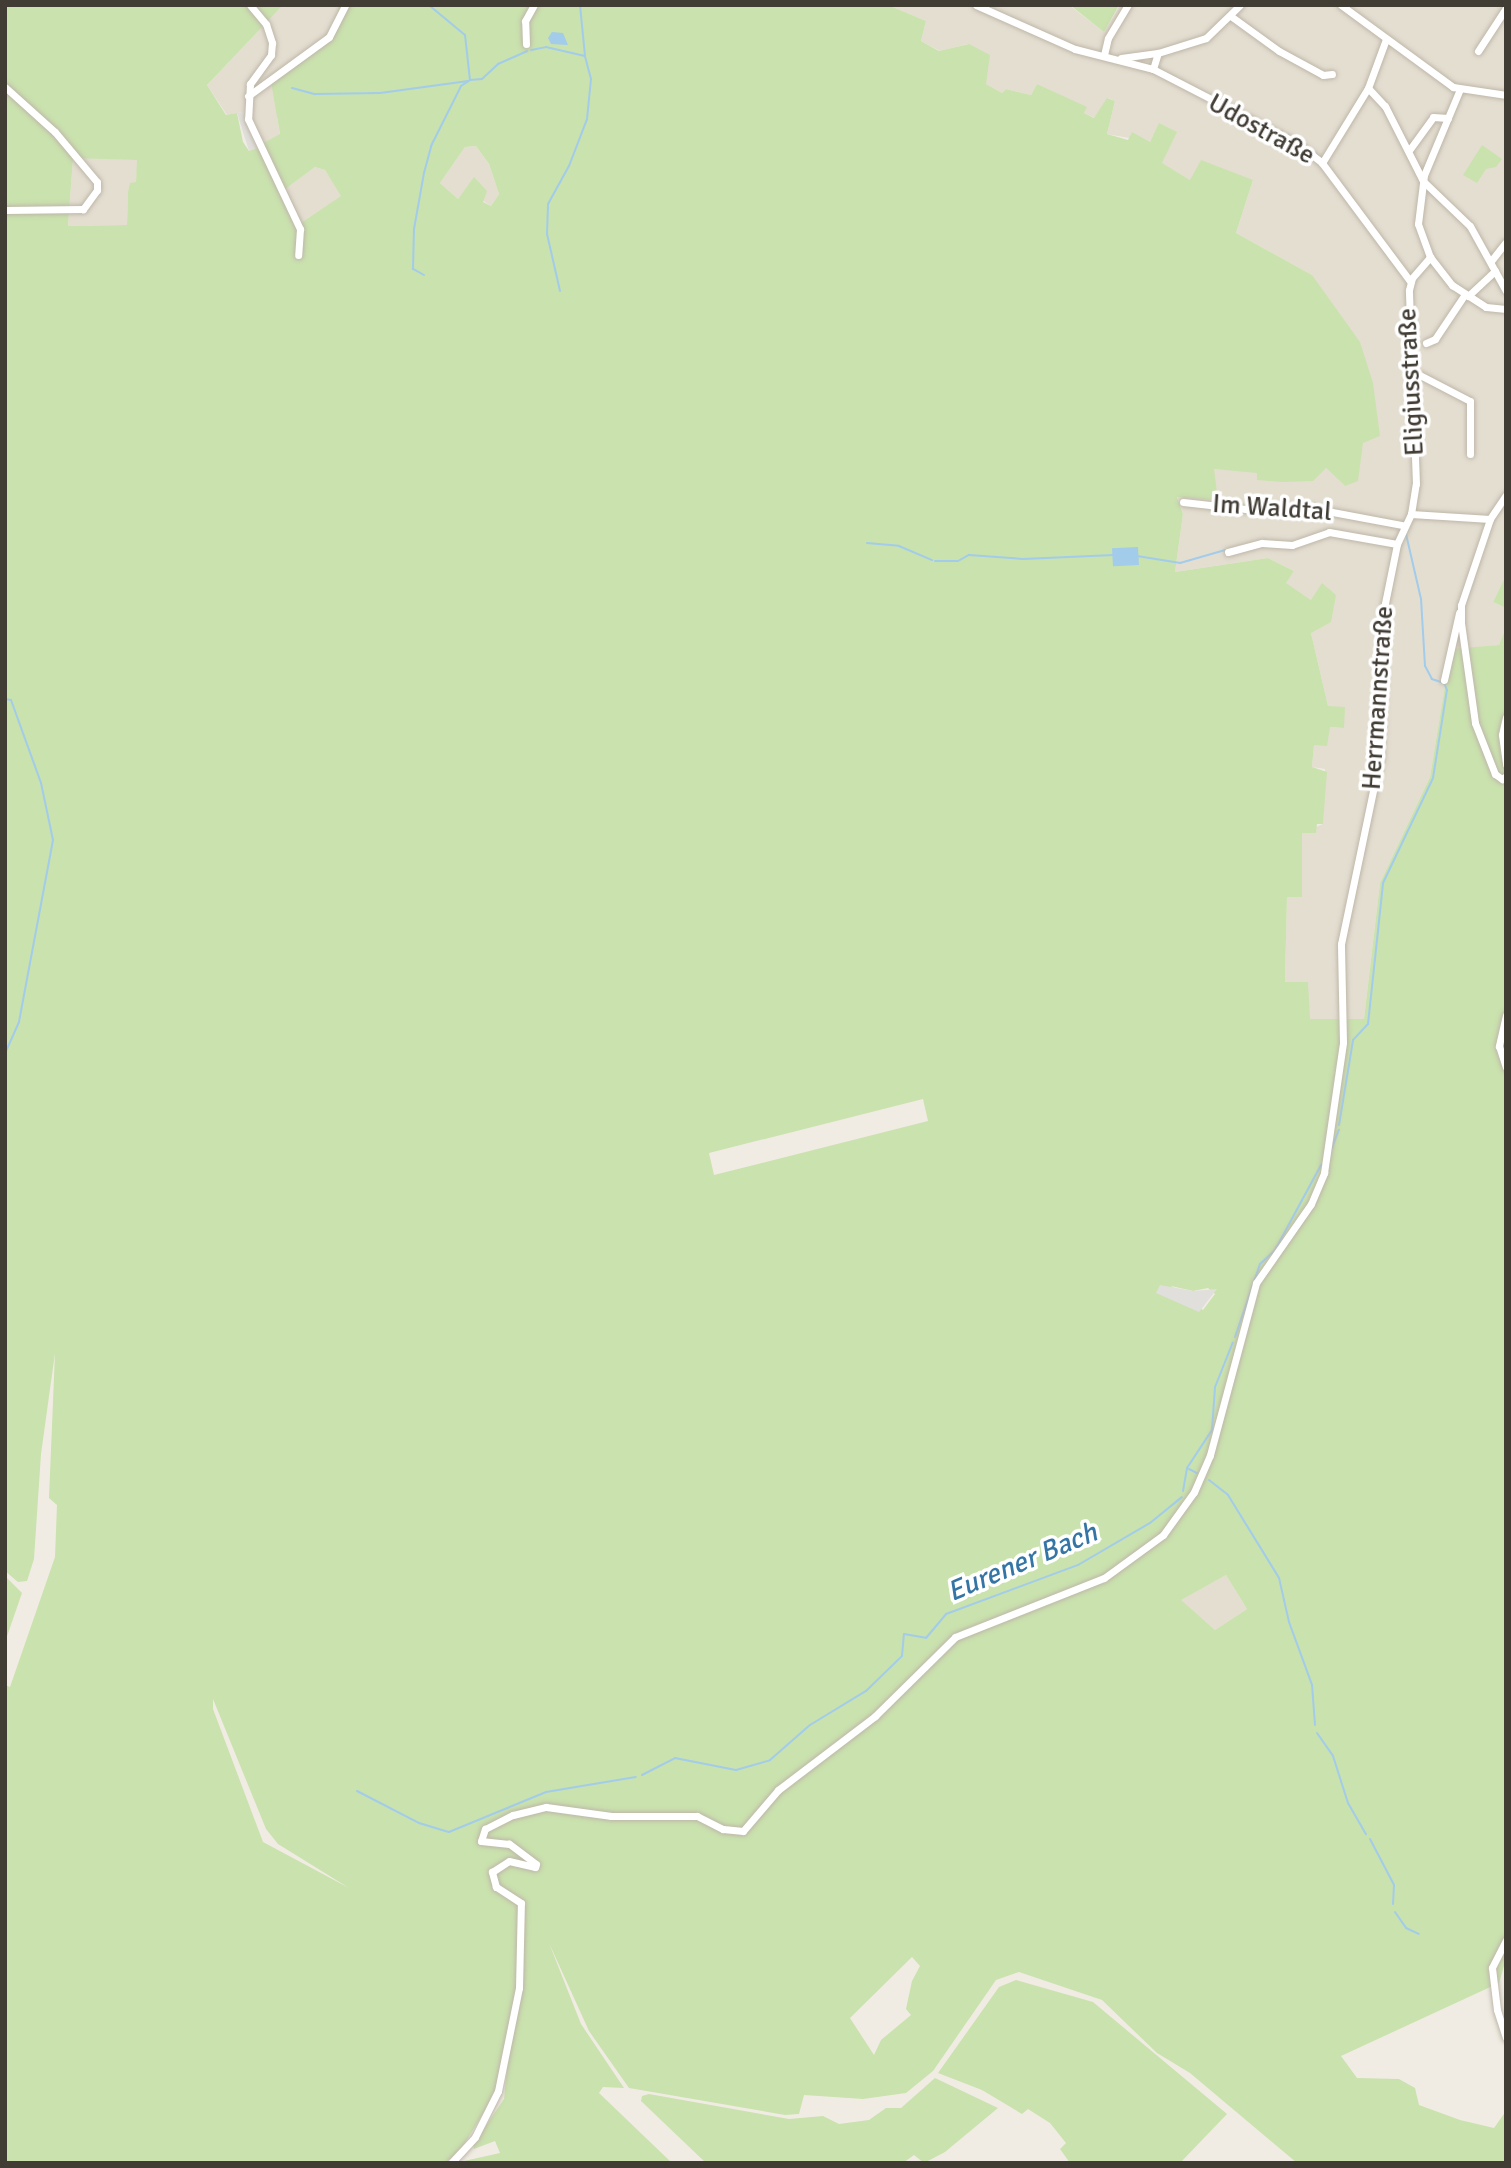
<!DOCTYPE html>
<meta charset="utf-8">
<style>
body{margin:0}
#map{position:relative;width:1511px;height:2168px;overflow:hidden;background:#f0ece3;font-family:Signika,sans-serif}
div>[style]{position:absolute}
.residential>*{inset:0;background:#e4ded1}
.green>*{inset:0;background:#cae2ae}
.parking>*{inset:0;background:#e1dfdb}
.water>*{inset:0;background:#a2ccea;transform-origin:0 0}
.stream>*{height:2px;margin:-1px;padding:0 1px;transform-origin:1px;border-radius:1px;background:#a2ccea}
.roads{filter:drop-shadow(0 0 2px #beb7a9) drop-shadow(0 0 2px #beb7a9)}
.minor>*{height:7px;margin:-3.5px;padding:0 3.5px;transform-origin:3.5px;border-radius:3.5px;background:#fff}
span{translate:-50% -50%;white-space:nowrap;text-align:center;line-height:1.15;-webkit-text-stroke:7px #fff;paint-order:stroke}
.street-label{font-size:26px;color:#413c34}
.water-label{font-size:28px;color:#3575a5;font-style:italic}
.frame{position:absolute;inset:0;border:7px solid #413c34;pointer-events:none}
</style>
<div id="map">
<div class="residential">
<i style="clip-path:polygon(283px 5px,337px 5px,339px 14px,277px 117px,280px 135px,258px 148px,243px 112px,227px 115px,207px 85px)"></i>
<i style="clip-path:polygon(888px 5px,1069px 5px,1104px 32px,1120px 5px,1506px 5px,1506px 575px,1493px 602px,1506px 608px,1506px 627px,1499px 645px,1451px 650px,1430px 777px,1380px 883px,1364px 1019px,1310px 1019px,1285px 983px,1287px 896px,1302px 896px,1302px 833px,1323px 824px,1325px 769px,1312px 767px,1314px 744px,1330px 727px,1344px 728px,1328px 706px,1311px 633px,1311px 600px,1285px 583px,1294px 571px,1268px 558px,1175px 572px,1183px 514px,1177px 496px,1214px 469px,1315px 475px,1326px 468px,1345px 486px,1312px 275px,1236px 233px,1253px 180px,1190px 180px,1161px 163px,1159px 124px,1150px 142px,1107px 134px,1115px 101px,1108px 98px,1095px 118px,1084px 113px,1086px 108px,1037px 84px,1031px 95px,1006px 89px,1002px 93px,986px 84px,968px 44px,940px 51px,921px 41px,926px 21px)"></i>
<i style="clip-path:polygon(476px 146px,489px 164px,499px 194px,491px 206px,483px 201px,474px 178px,458px 199px,440px 183px,465px 147px)"></i>
<i style="clip-path:polygon(73px 157px,138px 160px,136px 182px,128px 192px,127px 225px,68px 226px)"></i>
<i style="clip-path:polygon(315px 167px,325px 170px,342px 196px,295px 227px,280px 193px)"></i>
<i style="clip-path:polygon(1226px 1575px,1247px 1609px,1215px 1630px,1180px 1600px)"></i>
</div>
<div class="green">
<i style="clip-path:polygon(evenodd,5px 5px,283px 5px,207px 85px,226px 115px,237px 113px,243px 142px,249px 151px,280px 134px,270px 76px,324px 38px,339px 15px,337px 5px,888px 5px,926px 21px,921px 41px,939px 51px,969px 44px,990px 55px,986px 84px,1002px 93px,1006px 89px,1031px 95px,1037px 84px,1087px 107px,1084px 113px,1094px 118px,1107px 98px,1115px 101px,1107px 134px,1128px 140px,1132px 132px,1150px 142px,1159px 123px,1177px 132px,1162px 163px,1190px 180px,1201px 160px,1253px 180px,1236px 233px,1312px 275px,1360px 342px,1373px 383px,1380px 436px,1363px 443px,1358px 481px,1345px 486px,1326px 468px,1313px 481px,1282px 482px,1257px 480px,1257px 473px,1214px 469px,1218px 500px,1177px 497px,1183px 514px,1175px 572px,1268px 558px,1294px 571px,1286px 583px,1311px 600px,1322px 583px,1336px 595px,1331px 622px,1311px 633px,1328px 706px,1345px 707px,1344px 728px,1330px 727px,1327px 746px,1314px 745px,1312px 767px,1327px 772px,1323px 824px,1317px 824px,1316px 833px,1302px 833px,1302px 897px,1287px 897px,1285px 982px,1308px 982px,1310px 1019px,1364px 1019px,1380px 883px,1430px 777px,1451px 649px,1499px 645px,1506px 627px,1506px 1959px,1499px 1983px,1341px 2056px,1357px 2078px,1399px 2079px,1415px 2088px,1419px 2105px,1460px 2120px,1494px 2128px,1506px 2111px,1506px 2163px,1297px 2163px,1190px 2073px,1157px 2053px,1102px 2000px,1019px 1972px,996px 1980px,933px 2071px,906px 2093px,863px 2099px,804px 2095px,799px 2114px,785px 2115px,629px 2088px,589px 2031px,549px 1943px,581px 2024px,624px 2088px,603px 2087px,599px 2093px,672px 2163px,455px 2163px,500px 2153px,495px 2141px,474px 2149px,473px 2145px,504px 2099px,514px 1999px,495px 2094px,460px 2151px,445px 2163px,5px 2163px,5px 1685px,10px 1687px,55px 1557px,57px 1505px,49px 1498px,55px 1353px,41px 1454px,34px 1559px,27px 1581px,18px 1582px,5px 1571px,5px 5px,476px 146px,489px 164px,499px 194px,491px 206px,483px 202px,487px 191px,474px 177px,458px 199px,440px 183px,465px 147px,476px 146px,5px 5px,73px 158px,137px 160px,136px 182px,130px 183px,128px 192px,127px 225px,68px 226px,73px 158px,5px 5px,315px 167px,325px 170px,341px 196px,295px 227px,280px 193px,315px 167px,5px 5px,923px 1099px,928px 1121px,714px 1175px,709px 1153px,923px 1099px,5px 5px,1171px 1286px,1193px 1291px,1208px 1288px,1215px 1294px,1203px 1310px,1171px 1286px,5px 5px,1226px 1575px,1247px 1609px,1215px 1630px,1181px 1600px,1226px 1575px,5px 5px,213px 1699px,266px 1829px,278px 1844px,349px 1888px,263px 1842px,213px 1709px,213px 1699px,5px 5px,912px 1957px,920px 1966px,912px 1981px,906px 2009px,911px 2015px,881px 2040px,874px 2055px,850px 2018px,912px 1957px)"></i>
<i style="clip-path:polygon(1070px 5px,1119px 5px,1104px 32px)"></i>
<i style="clip-path:polygon(1482px 145px,1502px 159px,1496px 167px,1486px 169px,1477px 183px,1463px 175px)"></i>
<i style="clip-path:polygon(1506px 575px,1506px 608px,1493px 602px)"></i>
<i style="clip-path:polygon(5px 1576px,22px 1593px,5px 1642px)"></i>
<i style="clip-path:polygon(1016px 1980px,1093px 2002px,1227px 2114px,1180px 2163px,1070px 2163px,1060px 2149px,1066px 2143px,1050px 2123px,1028px 2109px,1022px 2114px,982px 2090px,938px 2073px,999px 1987px)"></i>
<i style="clip-path:polygon(935px 2078px,998px 2108px,945px 2152px,924px 2163px,914px 2155px,903px 2163px,706px 2163px,641px 2101px,642px 2096px,649px 2094px,789px 2119px,823px 2116px,839px 2124px,869px 2120px,886px 2108px,901px 2108px)"></i>
</div>
<div class="parking">
<i style="clip-path:polygon(243px 112px,258px 148px,249px 151px,237px 113px)"></i>
<i style="clip-path:polygon(1160px 1285px,1193px 1291px,1217px 1289px,1199px 1312px,1156px 1293px)"></i>
</div>
<div class="water">
<i style="clip-path:polygon(552px 32px,563px 33px,568px 45px,551px 44px,548px 38px)"></i>
<i style="left:1138px;top:547px;width:18px;height:26px;rotate:87deg"></i>
</div>
<div class="stream">
<i style="left:430px;top:6px;width:45px;rotate:39.6deg"></i>
<i style="left:465px;top:35px;width:45px;rotate:83.7deg"></i>
<i style="left:470px;top:80px;width:12px;rotate:-5deg"></i>
<i style="left:482px;top:79px;width:22px;rotate:-43deg"></i>
<i style="left:498px;top:64px;width:32px;rotate:-24deg"></i>
<i style="left:531px;top:50px;width:15px;rotate:-11deg"></i>
<i style="left:546px;top:47px;width:40px;rotate:13deg"></i>
<i style="left:585px;top:56px;width:51px;rotate:-95.6deg"></i>
<i style="left:292px;top:88px;width:24px;rotate:15deg"></i>
<i style="left:315px;top:94px;width:65px;rotate:-0.9deg"></i>
<i style="left:380px;top:93px;width:89px;rotate:-7.8deg"></i>
<i style="left:424px;top:275px;width:13px;rotate:-151deg"></i>
<i style="left:413px;top:269px;width:40px;rotate:-88.6deg"></i>
<i style="left:414px;top:229px;width:57px;rotate:-79.9deg"></i>
<i style="left:424px;top:173px;width:28px;rotate:-75deg"></i>
<i style="left:431px;top:146px;width:67px;rotate:-63.4deg"></i>
<i style="left:461px;top:86px;width:11px;rotate:-34deg"></i>
<i style="left:560px;top:291px;width:58px;rotate:-102.8deg"></i>
<i style="left:547px;top:234px;width:30px;rotate:-88deg"></i>
<i style="left:548px;top:204px;width:43px;rotate:-61.1deg"></i>
<i style="left:569px;top:166px;width:50px;rotate:-69deg"></i>
<i style="left:587px;top:119px;width:40px;rotate:-84.3deg"></i>
<i style="left:591px;top:79px;width:24px;rotate:-105deg"></i>
<i style="left:867px;top:543px;width:32px;rotate:5deg"></i>
<i style="left:899px;top:546px;width:36px;rotate:23deg"></i>
<i style="left:1137px;top:556px;width:44px;rotate:9.2deg"></i>
<i style="left:1180px;top:563px;width:47px;rotate:-16.1deg"></i>
<i style="left:935px;top:561px;width:23px"></i>
<i style="left:958px;top:561px;width:13px;rotate:-29deg"></i>
<i style="left:969px;top:555px;width:54px;rotate:4.2deg"></i>
<i style="left:1023px;top:559px;width:91px;rotate:-2.5deg"></i>
<i style="left:5px;top:699px;width:6px;rotate:9deg"></i>
<i style="left:11px;top:700px;width:88px;rotate:70.1deg"></i>
<i style="left:41px;top:783px;width:58px;rotate:78.1deg"></i>
<i style="left:53px;top:840px;width:185px;rotate:100.6deg"></i>
<i style="left:19px;top:1022px;width:34px;rotate:114deg"></i>
<i style="left:1339px;top:1125px;width:86px;rotate:-80.6deg"></i>
<i style="left:1353px;top:1040px;width:22px;rotate:-47deg"></i>
<i style="left:1368px;top:1024px;width:142px;rotate:-83.9deg"></i>
<i style="left:1383px;top:883px;width:116px;rotate:-64.5deg"></i>
<i style="left:1433px;top:778px;width:89px;rotate:-81deg"></i>
<i style="left:1447px;top:690px;width:8px;rotate:-113deg"></i>
<i style="left:1444px;top:683px;width:13px;rotate:-162deg"></i>
<i style="left:1432px;top:679px;width:15px;rotate:-118deg"></i>
<i style="left:1425px;top:666px;width:67px;rotate:-93.4deg"></i>
<i style="left:1421px;top:599px;width:67px;rotate:-103deg"></i>
<i style="left:1330px;top:1153px;width:25px;rotate:-69deg"></i>
<i style="left:1235px;top:1337px;width:77px;rotate:-71.1deg"></i>
<i style="left:1260px;top:1264px;width:21px;rotate:-43deg"></i>
<i style="left:1275px;top:1250px;width:97px;rotate:-61.6deg"></i>
<i style="left:1189px;top:1469px;width:9px;rotate:27deg"></i>
<i style="left:1209px;top:1480px;width:24px;rotate:38deg"></i>
<i style="left:1228px;top:1495px;width:97px;rotate:58.4deg"></i>
<i style="left:1279px;top:1578px;width:45px;rotate:77.2deg"></i>
<i style="left:1289px;top:1622px;width:67px;rotate:69.9deg"></i>
<i style="left:1312px;top:1685px;width:40px;rotate:85.7deg"></i>
<i style="left:1183px;top:1491px;width:23px;rotate:-80deg"></i>
<i style="left:1187px;top:1468px;width:45px;rotate:-56.7deg"></i>
<i style="left:1212px;top:1430px;width:43px;rotate:-86deg"></i>
<i style="left:1215px;top:1387px;width:48px;rotate:-68.2deg"></i>
<i style="left:1317px;top:1733px;width:28px;rotate:55deg"></i>
<i style="left:1333px;top:1756px;width:49px;rotate:72.3deg"></i>
<i style="left:1348px;top:1803px;width:36px;rotate:60deg"></i>
<i style="left:642px;top:1775px;width:37px;rotate:-27deg"></i>
<i style="left:675px;top:1758px;width:62px;rotate:11.1deg"></i>
<i style="left:736px;top:1770px;width:35px;rotate:-16deg"></i>
<i style="left:770px;top:1760px;width:53px;rotate:-41.2deg"></i>
<i style="left:810px;top:1725px;width:66px;rotate:-31.3deg"></i>
<i style="left:866px;top:1691px;width:50px;rotate:-44.2deg"></i>
<i style="left:902px;top:1656px;width:22px;rotate:-85deg"></i>
<i style="left:904px;top:1634px;width:22px;rotate:10deg"></i>
<i style="left:926px;top:1638px;width:31px;rotate:-50deg"></i>
<i style="left:946px;top:1614px;width:141px;rotate:-20.4deg"></i>
<i style="left:1078px;top:1565px;width:83px;rotate:-30.3deg"></i>
<i style="left:1150px;top:1523px;width:41px;rotate:-39.1deg"></i>
<i style="left:357px;top:1791px;width:70px;rotate:27.3deg"></i>
<i style="left:419px;top:1823px;width:31px;rotate:17deg"></i>
<i style="left:449px;top:1832px;width:105px;rotate:-22.4deg"></i>
<i style="left:546px;top:1792px;width:91px;rotate:-9.5deg"></i>
<i style="left:1370px;top:1839px;width:52px;rotate:62.4deg"></i>
<i style="left:1394px;top:1885px;width:19px;rotate:93deg"></i>
<i style="left:1395px;top:1912px;width:19px;rotate:55deg"></i>
<i style="left:1406px;top:1928px;width:14px;rotate:25deg"></i>
</div>
<div class="roads">
<div class="minor">
<i style="left:250px;top:5px;width:25px;rotate:50deg"></i>
<i style="left:266px;top:24px;width:20px;rotate:72deg"></i>
<i style="left:272px;top:43px;width:12px;rotate:95deg"></i>
<i style="left:271px;top:55px;width:36px;rotate:126deg"></i>
<i style="left:250px;top:84px;width:35px;rotate:93deg"></i>
<i style="left:248px;top:119px;width:122px;rotate:64.7deg"></i>
<i style="left:300px;top:229px;width:26px;rotate:94deg"></i>
<i style="left:976px;top:5px;width:108px;rotate:24deg"></i>
<i style="left:1075px;top:49px;width:81px;rotate:14.4deg"></i>
<i style="left:1153px;top:69px;width:163px;rotate:27.3deg"></i>
<i style="left:1298px;top:144px;width:31px;rotate:38deg"></i>
<i style="left:1322px;top:163px;width:147px;rotate:53.3deg"></i>
<i style="left:1341px;top:5px;width:139px;rotate:36.2deg"></i>
<i style="left:1453px;top:87px;width:54px;rotate:8.6deg"></i>
<i style="left:1232px;top:17px;width:58px;rotate:35.9deg"></i>
<i style="left:1279px;top:51px;width:50px;rotate:28.6deg"></i>
<i style="left:1323px;top:75px;width:9px;rotate:-6deg"></i>
<i style="left:526px;top:44px;width:23px;rotate:-92deg"></i>
<i style="left:525px;top:21px;width:18px;rotate:-61deg"></i>
<i style="left:1478px;top:51px;width:51px;rotate:-56.9deg"></i>
<i style="left:1104px;top:55px;width:17px;rotate:-77deg"></i>
<i style="left:1108px;top:38px;width:39px;rotate:-59deg"></i>
<i style="left:1121px;top:58px;width:37px;rotate:-8deg"></i>
<i style="left:1153px;top:69px;width:17px;rotate:-73deg"></i>
<i style="left:1158px;top:53px;width:50px;rotate:-17.4deg"></i>
<i style="left:1206px;top:38px;width:47px;rotate:-44.1deg"></i>
<i style="left:5px;top:87px;width:67px;rotate:42deg"></i>
<i style="left:55px;top:132px;width:65px;rotate:50deg"></i>
<i style="left:97px;top:182px;width:8px;rotate:90deg"></i>
<i style="left:97px;top:190px;width:24px;rotate:126deg"></i>
<i style="left:83px;top:209px;width:78px;rotate:179.3deg"></i>
<i style="left:1368px;top:88px;width:25px;rotate:47deg"></i>
<i style="left:1385px;top:106px;width:84px;rotate:63.1deg"></i>
<i style="left:1423px;top:181px;width:65px;rotate:43.8deg"></i>
<i style="left:1470px;top:226px;width:74px;rotate:61deg"></i>
<i style="left:1460px;top:89px;width:93px;rotate:112.7deg"></i>
<i style="left:1424px;top:175px;width:49px;rotate:97deg"></i>
<i style="left:1418px;top:224px;width:35px;rotate:70deg"></i>
<i style="left:1430px;top:257px;width:36px;rotate:52deg"></i>
<i style="left:1452px;top:285px;width:40px;rotate:32.9deg"></i>
<i style="left:1486px;top:307px;width:20px;rotate:6deg"></i>
<i style="left:248px;top:96px;width:100px;rotate:-36.1deg"></i>
<i style="left:329px;top:37px;width:36px;rotate:-63deg"></i>
<i style="left:1410px;top:149px;width:39px;rotate:-54deg"></i>
<i style="left:1433px;top:117px;width:15px;rotate:4deg"></i>
<i style="left:1322px;top:163px;width:88px;rotate:-58.5deg"></i>
<i style="left:1368px;top:88px;width:52px;rotate:-69.8deg"></i>
<i style="left:1491px;top:261px;width:24px;rotate:-52deg"></i>
<i style="left:1468px;top:296px;width:37px;rotate:-43deg"></i>
<i style="left:1426px;top:343px;width:10px;rotate:-24deg"></i>
<i style="left:1435px;top:339px;width:54px;rotate:-56.3deg"></i>
<i style="left:1414px;top:372px;width:63px;rotate:27.4deg"></i>
<i style="left:1470px;top:401px;width:53px;rotate:90deg"></i>
<i style="left:1506px;top:495px;width:29px;rotate:124deg"></i>
<i style="left:1490px;top:519px;width:91px;rotate:108.6deg"></i>
<i style="left:1461px;top:605px;width:18px;rotate:90deg"></i>
<i style="left:1461px;top:623px;width:101px;rotate:82deg"></i>
<i style="left:1475px;top:723px;width:55px;rotate:68.6deg"></i>
<i style="left:1495px;top:774px;width:9px;rotate:36deg"></i>
<i style="left:1502px;top:779px;width:5px;rotate:-37deg"></i>
<i style="left:1183px;top:502px;width:63px;rotate:6.3deg"></i>
<i style="left:1246px;top:509px;width:65px;rotate:-0.9deg"></i>
<i style="left:1311px;top:508px;width:93px;rotate:10.6deg"></i>
<i style="left:1411px;top:514px;width:79px;rotate:3.6deg"></i>
<i style="left:1228px;top:552px;width:35px;rotate:-15deg"></i>
<i style="left:1262px;top:543px;width:30px;rotate:4deg"></i>
<i style="left:1292px;top:545px;width:39px;rotate:-19deg"></i>
<i style="left:1329px;top:532px;width:69px;rotate:10deg"></i>
<i style="left:1444px;top:680px;width:69px;rotate:-77.4deg"></i>
<i style="left:1506px;top:717px;width:18px;rotate:103deg"></i>
<i style="left:1502px;top:735px;width:30px;rotate:82deg"></i>
<i style="left:1506px;top:1015px;width:32px;rotate:103deg"></i>
<i style="left:1499px;top:1046px;width:22px;rotate:72deg"></i>
<i style="left:1506px;top:1940px;width:31px;rotate:117deg"></i>
<i style="left:1492px;top:1968px;width:42px;rotate:83.2deg"></i>
<i style="left:1497px;top:2010px;width:29px;rotate:72deg"></i>
<i style="left:451px;top:2163px;width:35px;rotate:-47deg"></i>
<i style="left:475px;top:2137px;width:51px;rotate:-63.4deg"></i>
<i style="left:498px;top:2091px;width:105px;rotate:-78.5deg"></i>
<i style="left:519px;top:1988px;width:85px;rotate:-88.7deg"></i>
<i style="left:521px;top:1903px;width:30px;rotate:-147deg"></i>
<i style="left:496px;top:1887px;width:16px;rotate:-105deg"></i>
<i style="left:492px;top:1872px;width:20px;rotate:-33deg"></i>
<i style="left:509px;top:1861px;width:27px;rotate:13deg"></i>
<i style="left:535px;top:1867px;width:3px;rotate:-72deg"></i>
<i style="left:536px;top:1864px;width:34px;rotate:-143deg"></i>
<i style="left:509px;top:1844px;width:28px;rotate:-174deg"></i>
<i style="left:481px;top:1841px;width:13px;rotate:-72deg"></i>
<i style="left:485px;top:1829px;width:31px;rotate:-27deg"></i>
<i style="left:513px;top:1815px;width:34px;rotate:-14deg"></i>
<i style="left:546px;top:1807px;width:66px;rotate:7.9deg"></i>
<i style="left:611px;top:1816px;width:86px"></i>
<i style="left:697px;top:1816px;width:29px;rotate:27deg"></i>
<i style="left:723px;top:1829px;width:20px;rotate:6deg"></i>
<i style="left:743px;top:1831px;width:54px;rotate:-49.5deg"></i>
<i style="left:778px;top:1790px;width:122px;rotate:-37.3deg"></i>
<i style="left:875px;top:1716px;width:112px;rotate:-44.6deg"></i>
<i style="left:955px;top:1637px;width:160px;rotate:-21.6deg"></i>
<i style="left:1104px;top:1578px;width:73px;rotate:-36.1deg"></i>
<i style="left:1163px;top:1535px;width:53px;rotate:-54.2deg"></i>
<i style="left:1194px;top:1492px;width:40px;rotate:-66.6deg"></i>
<i style="left:1210px;top:1455px;width:178px;rotate:-75deg"></i>
<i style="left:1256px;top:1283px;width:96px;rotate:-55.2deg"></i>
<i style="left:1311px;top:1204px;width:34px;rotate:-67deg"></i>
<i style="left:1324px;top:1173px;width:132px;rotate:-81.7deg"></i>
<i style="left:1343px;top:1042px;width:98px;rotate:-91.2deg"></i>
<i style="left:1341px;top:944px;width:190px;rotate:-78.2deg"></i>
<i style="left:1380px;top:758px;width:145px;rotate:-88.8deg"></i>
<i style="left:1383px;top:613px;width:70px;rotate:-78.5deg"></i>
<i style="left:1397px;top:544px;width:33px;rotate:-65deg"></i>
<i style="left:1411px;top:514px;width:30px;rotate:-81deg"></i>
<i style="left:1416px;top:484px;width:194px;rotate:-92.1deg"></i>
<i style="left:1409px;top:290px;width:12px;rotate:-76deg"></i>
<i style="left:1412px;top:278px;width:28px;rotate:-49deg"></i>
</div>
</div>
<div class="street-label">
<span style="left:1261px;top:130px;rotate:29deg">Udostraße</span>
<span style="left:1412px;top:382px;rotate:-93deg">Eligiusstraße</span>
<span style="left:1272px;top:509px;rotate:4deg">Im Waldtal</span>
<span style="left:1379px;top:698px;rotate:-86deg">Herrmannstraße</span>
</div>
<div class="water-label">
<span style="left:1022px;top:1562px;rotate:-23deg">Eurener Bach</span>
</div>
<div class="frame"></div>
</div>
